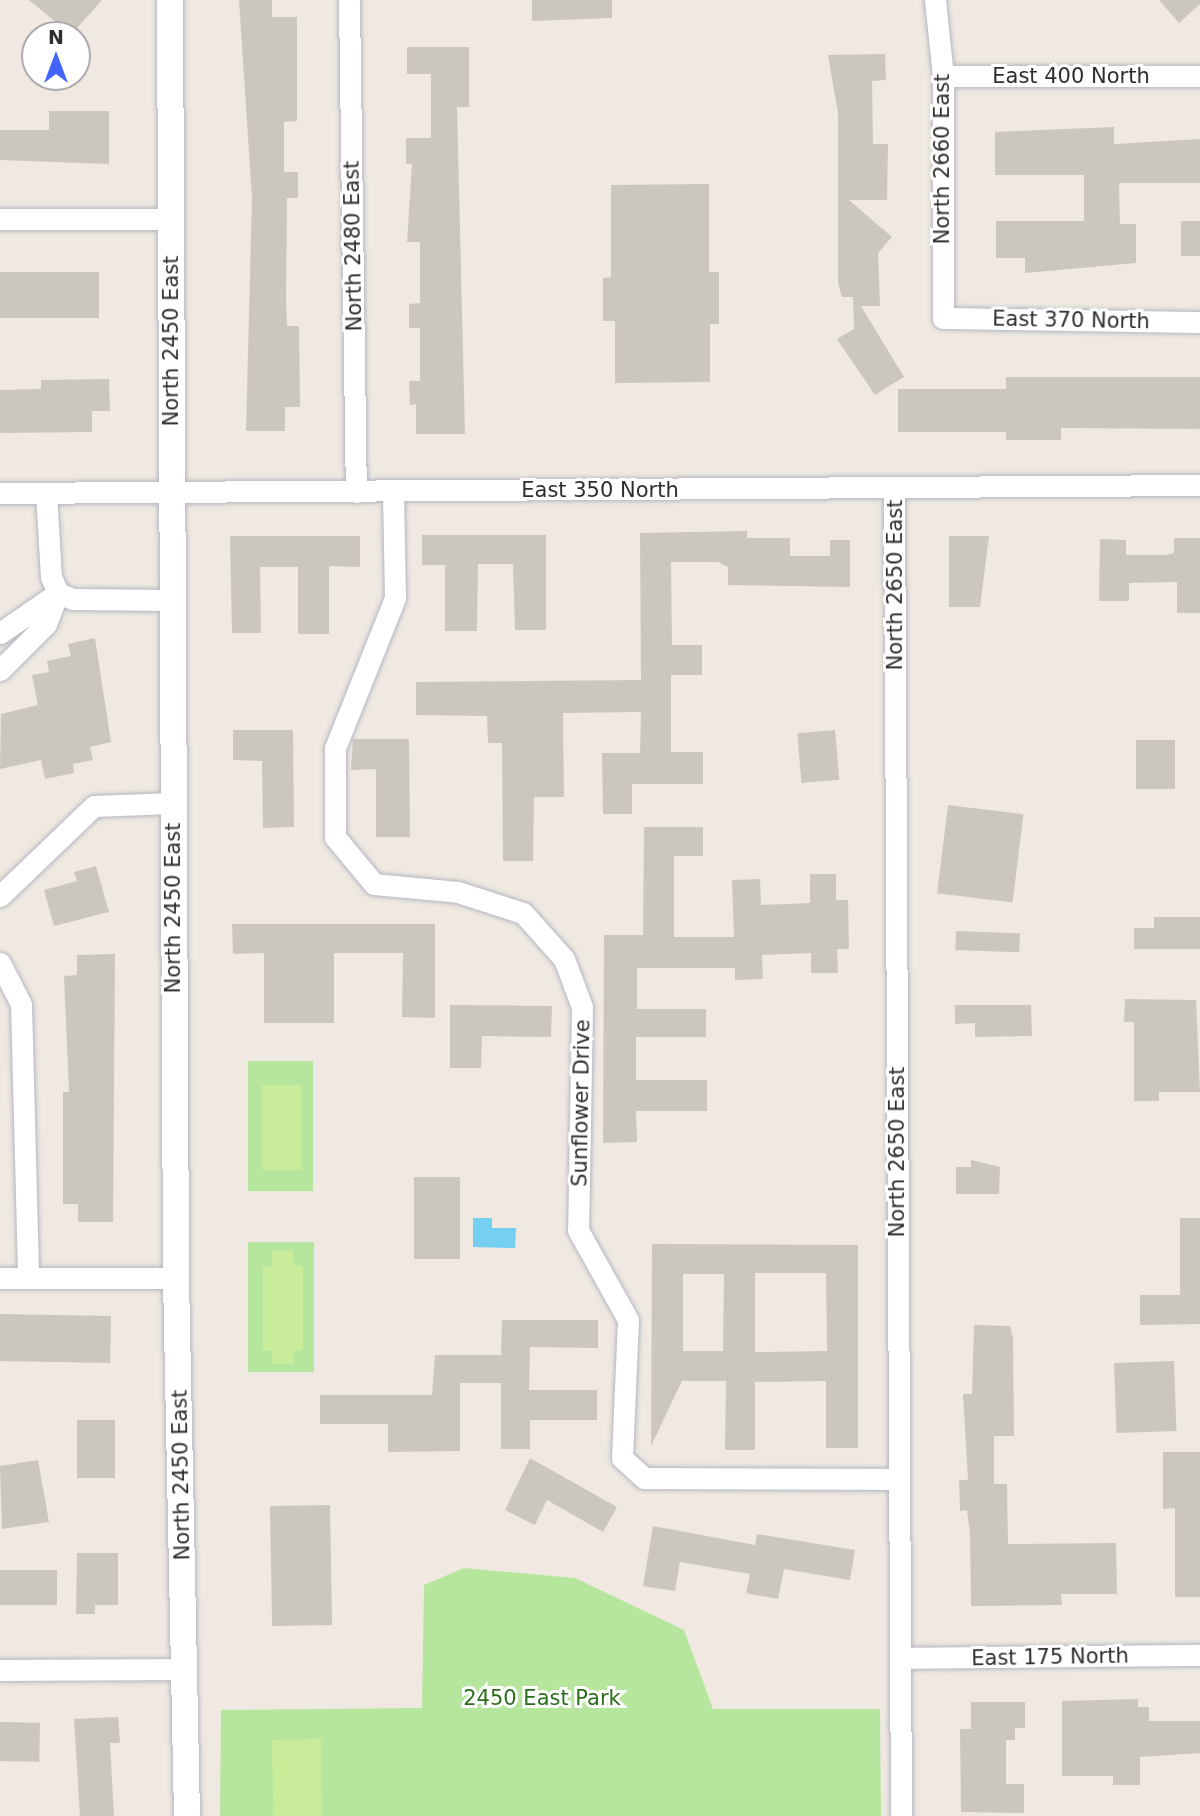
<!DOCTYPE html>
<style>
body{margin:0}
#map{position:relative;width:1200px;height:1816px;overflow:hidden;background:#efe9e1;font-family:"DejaVu Sans",sans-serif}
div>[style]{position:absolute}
.green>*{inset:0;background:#b6e59e;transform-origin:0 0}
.pitch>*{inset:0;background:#c9ec9a;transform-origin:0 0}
.water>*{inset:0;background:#75cff0}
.building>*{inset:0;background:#cbc7bf;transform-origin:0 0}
.roads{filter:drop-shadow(0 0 2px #b4b7c1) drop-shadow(0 0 2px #b4b7c1)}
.minor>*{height:21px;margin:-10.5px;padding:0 10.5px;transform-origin:10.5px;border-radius:10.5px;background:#fff}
.tertiary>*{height:26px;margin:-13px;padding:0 13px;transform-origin:13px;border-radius:13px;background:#fff}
span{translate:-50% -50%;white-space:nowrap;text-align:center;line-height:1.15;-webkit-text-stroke:6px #fff;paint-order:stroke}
.street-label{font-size:21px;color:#2e2e2e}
.park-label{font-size:21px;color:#2c6e1b}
.north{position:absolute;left:21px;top:21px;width:70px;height:70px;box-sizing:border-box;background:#fff;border:2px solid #ababab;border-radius:50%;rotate:0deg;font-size:19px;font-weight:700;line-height:28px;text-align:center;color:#2e2e2e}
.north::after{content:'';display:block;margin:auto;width:24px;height:32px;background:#4264fb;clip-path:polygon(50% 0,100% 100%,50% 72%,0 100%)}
</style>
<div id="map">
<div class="green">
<i style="left:248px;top:1061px;width:65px;height:130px"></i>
<i style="left:248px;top:1242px;width:66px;height:130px"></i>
<i style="clip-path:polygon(464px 1568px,575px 1578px,684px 1630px,713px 1709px,880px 1709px,881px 1816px,220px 1816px,221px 1710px,422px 1708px,424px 1585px)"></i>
</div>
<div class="pitch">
<i style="left:262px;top:1085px;width:40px;height:85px"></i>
<i style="clip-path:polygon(272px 1251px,293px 1251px,294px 1266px,303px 1266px,303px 1350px,294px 1351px,294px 1364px,272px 1364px,272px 1351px,263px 1350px,263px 1266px,272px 1266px)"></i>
<i style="left:321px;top:1739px;width:77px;height:49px;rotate:89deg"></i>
</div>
<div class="water">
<i style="clip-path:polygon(473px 1218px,492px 1218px,492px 1228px,516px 1228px,515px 1248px,473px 1247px)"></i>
</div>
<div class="building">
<i style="clip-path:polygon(29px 0,102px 0,71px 35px)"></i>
<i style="clip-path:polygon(239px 0,272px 0,272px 17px,297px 17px,297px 121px,284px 122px,284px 172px,298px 172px,298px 198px,287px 198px,286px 299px,287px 326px,299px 326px,300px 407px,285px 407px,285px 431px,246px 431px,252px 198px)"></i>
<i style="clip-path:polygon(532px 0,612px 0,612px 18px,532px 21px)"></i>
<i style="clip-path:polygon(1159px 0,1200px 0,1200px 4px,1179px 23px)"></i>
<i style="clip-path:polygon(407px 47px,469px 47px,469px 107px,457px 107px,465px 434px,416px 434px,416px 404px,410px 405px,409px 381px,420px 381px,420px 328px,409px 328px,409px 304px,420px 303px,420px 242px,407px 242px,412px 164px,406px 164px,406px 138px,431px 138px,431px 74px,407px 74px)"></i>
<i style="clip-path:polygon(885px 54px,886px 80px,872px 81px,873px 144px,888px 144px,887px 200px,849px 200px,892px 237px,878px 253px,880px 306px,861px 306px,904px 377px,875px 395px,837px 339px,854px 329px,853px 297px,842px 297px,838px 283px,838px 113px,828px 55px)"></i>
<i style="clip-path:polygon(49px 111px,109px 111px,109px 164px,0 160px,0 130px,49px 130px)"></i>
<i style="clip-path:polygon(1114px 127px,1114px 144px,1200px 139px,1200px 183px,1119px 183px,1120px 224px,1136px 224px,1136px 263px,1025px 273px,1025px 258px,996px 258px,996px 221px,1084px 221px,1084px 175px,995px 175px,995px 132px)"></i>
<i style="clip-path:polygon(709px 184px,709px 272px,719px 272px,719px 324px,710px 324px,710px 382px,615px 383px,615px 321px,603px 321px,603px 278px,611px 277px,611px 185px)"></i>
<i style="left:1181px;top:221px;width:19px;height:35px"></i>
<i style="left:0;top:272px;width:99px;height:46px"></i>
<i style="clip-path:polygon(1006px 377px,1200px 377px,1200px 429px,1061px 428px,1061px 440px,1006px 440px,1006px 432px,898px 432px,898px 389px,1006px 389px)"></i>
<i style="clip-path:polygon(109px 379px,110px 411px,92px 411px,92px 432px,0 433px,0 390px,41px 389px,41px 380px)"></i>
<i style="clip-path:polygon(747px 531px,747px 538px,790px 538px,790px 556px,830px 556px,830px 540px,850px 540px,850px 587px,728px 585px,728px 567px,718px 562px,671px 562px,672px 645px,702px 645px,702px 675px,671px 675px,671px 752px,703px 752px,703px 784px,632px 784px,632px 814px,603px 814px,602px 753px,640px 753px,641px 712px,563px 713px,564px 797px,534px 797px,533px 861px,503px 861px,502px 743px,488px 743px,487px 716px,416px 715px,416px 682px,641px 680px,640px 533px)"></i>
<i style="clip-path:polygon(422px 535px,546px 535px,546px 630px,515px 630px,513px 564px,478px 564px,477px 631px,445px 631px,445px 565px,422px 565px)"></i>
<i style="clip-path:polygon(230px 536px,360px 536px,360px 567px,329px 566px,329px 634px,298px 634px,298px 567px,260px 567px,261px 633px,232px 633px)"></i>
<i style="clip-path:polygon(949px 536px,989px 536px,980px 607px,949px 607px)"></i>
<i style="clip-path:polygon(1174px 538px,1200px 538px,1200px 613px,1177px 613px,1177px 582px,1129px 583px,1129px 601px,1099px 601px,1100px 539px,1126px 540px,1126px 555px,1165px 555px,1174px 553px)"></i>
<i style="clip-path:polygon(95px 638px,111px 742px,90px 747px,93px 760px,73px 764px,74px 773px,45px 779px,41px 760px,0 769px,1px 714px,38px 705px,32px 675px,49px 672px,47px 661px,71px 656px,68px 644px)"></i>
<i style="clip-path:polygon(233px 730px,293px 730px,294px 827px,263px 828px,262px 761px,233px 760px)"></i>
<i style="left:835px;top:730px;width:50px;height:38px;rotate:85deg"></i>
<i style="clip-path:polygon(353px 739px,409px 739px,410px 837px,376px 837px,376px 769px,351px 770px)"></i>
<i style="left:1136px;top:740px;width:39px;height:49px"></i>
<i style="left:948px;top:805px;width:76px;height:89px;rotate:7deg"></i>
<i style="clip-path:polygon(644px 827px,703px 827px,703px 856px,674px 856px,674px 937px,734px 937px,732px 880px,760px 879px,761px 905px,810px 903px,810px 874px,836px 874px,836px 900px,848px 900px,849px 949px,837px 949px,838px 973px,811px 973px,811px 953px,762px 955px,763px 979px,735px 980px,735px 968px,637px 968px,637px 1009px,706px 1009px,706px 1037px,636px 1037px,636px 1080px,707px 1080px,707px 1111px,636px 1111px,637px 1142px,603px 1143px,604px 935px,643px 935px)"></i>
<i style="clip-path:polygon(96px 866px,109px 912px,54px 926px,44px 890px,77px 881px,74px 872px)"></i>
<i style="clip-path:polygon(1154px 917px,1200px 917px,1200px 949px,1134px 949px,1134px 928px,1154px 928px)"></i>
<i style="clip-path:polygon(232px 924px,435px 924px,435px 1018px,402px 1017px,403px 953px,334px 953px,334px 1023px,264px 1023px,264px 953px,233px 954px)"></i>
<i style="left:956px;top:931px;width:64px;height:19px;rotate:2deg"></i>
<i style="clip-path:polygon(115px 954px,113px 1222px,78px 1222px,78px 1204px,63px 1204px,63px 1092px,69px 1092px,64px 976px,77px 975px,77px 955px)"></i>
<i style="clip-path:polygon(1125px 999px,1196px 1000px,1200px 1092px,1159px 1092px,1159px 1101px,1134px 1101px,1134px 1022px,1124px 1022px)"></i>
<i style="clip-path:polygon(450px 1005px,552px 1006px,551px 1037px,482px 1036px,481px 1068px,450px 1068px)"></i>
<i style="clip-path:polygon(955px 1005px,1031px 1005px,1032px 1036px,975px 1037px,975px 1023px,955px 1024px)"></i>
<i style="clip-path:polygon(971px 1160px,1000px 1167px,999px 1194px,956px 1194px,956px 1167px,971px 1167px)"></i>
<i style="left:414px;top:1177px;width:46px;height:82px"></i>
<i style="clip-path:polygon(1180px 1218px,1200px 1218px,1200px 1324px,1140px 1325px,1140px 1295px,1180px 1295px)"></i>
<i style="clip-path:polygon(evenodd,652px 1244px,858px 1245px,858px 1448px,826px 1448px,826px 1381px,755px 1382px,755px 1450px,725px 1450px,726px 1381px,682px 1381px,651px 1446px,652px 1244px,755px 1273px,826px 1273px,827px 1351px,755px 1352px,755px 1273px,652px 1244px,683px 1274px,724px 1274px,723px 1351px,683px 1351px,683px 1274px)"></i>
<i style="left:0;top:1314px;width:111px;height:47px;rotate:1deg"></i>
<i style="clip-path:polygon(502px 1320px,598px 1320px,598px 1348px,530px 1347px,529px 1390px,597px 1390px,597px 1420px,530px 1420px,530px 1449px,501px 1449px,501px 1383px,460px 1383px,460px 1451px,388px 1452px,388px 1424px,320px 1424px,320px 1395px,432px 1395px,435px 1355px,501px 1355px)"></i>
<i style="clip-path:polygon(974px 1325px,1010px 1326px,1013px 1338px,1014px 1436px,994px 1436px,994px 1484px,1007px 1484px,1008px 1544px,1116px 1543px,1117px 1594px,1061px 1594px,1062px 1605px,971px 1606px,970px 1533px,967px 1510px,960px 1511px,959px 1480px,968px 1480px,963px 1394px,972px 1394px)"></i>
<i style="left:1174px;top:1361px;width:70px;height:60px;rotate:88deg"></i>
<i style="left:77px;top:1420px;width:38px;height:58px"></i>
<i style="clip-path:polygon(1163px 1452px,1200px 1452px,1200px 1597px,1175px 1597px,1175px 1508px,1163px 1509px)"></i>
<i style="clip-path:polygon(530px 1458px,617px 1507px,603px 1532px,547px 1500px,535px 1525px,505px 1510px)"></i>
<i style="clip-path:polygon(38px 1460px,49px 1522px,2px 1529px,0 1466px)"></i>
<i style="left:330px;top:1505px;width:120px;height:60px;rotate:89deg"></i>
<i style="clip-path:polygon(653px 1526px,755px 1545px,757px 1534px,855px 1550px,850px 1580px,784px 1569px,778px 1599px,746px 1593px,750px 1574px,680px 1562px,675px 1591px,643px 1586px)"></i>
<i style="clip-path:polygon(77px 1553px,118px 1553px,118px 1605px,95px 1605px,95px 1614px,76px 1614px)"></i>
<i style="left:0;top:1570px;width:57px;height:35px"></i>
<i style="clip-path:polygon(1138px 1699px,1138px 1707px,1149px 1707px,1149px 1721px,1200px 1721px,1200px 1753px,1140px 1757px,1140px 1785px,1113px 1785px,1113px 1776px,1062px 1776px,1062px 1701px)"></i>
<i style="clip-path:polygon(971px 1702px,1025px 1702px,1025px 1728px,1015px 1728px,1015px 1740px,1006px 1740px,1006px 1784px,1024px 1784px,1024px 1813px,961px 1812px,960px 1729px,971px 1729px)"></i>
<i style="clip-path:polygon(118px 1717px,120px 1743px,110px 1743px,114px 1816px,80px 1816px,74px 1719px)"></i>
<i style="left:0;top:1722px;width:40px;height:39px;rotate:1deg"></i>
</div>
<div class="roads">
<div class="minor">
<i style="left:349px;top:0;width:492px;rotate:89.2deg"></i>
<i style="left:935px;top:0;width:76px;rotate:84deg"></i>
<i style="left:943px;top:76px;width:242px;rotate:90deg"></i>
<i style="left:943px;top:318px;width:257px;rotate:0.9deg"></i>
<i style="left:943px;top:76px;width:257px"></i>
<i style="left:0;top:219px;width:171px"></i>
<i style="left:894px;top:488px;width:1328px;rotate:89.7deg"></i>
<i style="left:393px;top:492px;width:106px;rotate:88.9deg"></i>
<i style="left:395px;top:598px;width:162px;rotate:111.8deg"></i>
<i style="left:335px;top:748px;width:89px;rotate:90deg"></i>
<i style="left:335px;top:837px;width:61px;rotate:50.3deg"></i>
<i style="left:374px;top:884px;width:84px;rotate:5.4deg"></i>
<i style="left:458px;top:892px;width:68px;rotate:17.9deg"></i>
<i style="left:523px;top:913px;width:62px;rotate:48.3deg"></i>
<i style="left:564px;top:959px;width:51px;rotate:69.4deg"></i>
<i style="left:582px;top:1007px;width:223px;rotate:91deg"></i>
<i style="left:578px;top:1230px;width:103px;rotate:60.9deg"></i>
<i style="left:628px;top:1320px;width:138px;rotate:92.5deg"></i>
<i style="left:622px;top:1458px;width:30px;rotate:42deg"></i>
<i style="left:644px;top:1478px;width:255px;rotate:0.2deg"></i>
<i style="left:0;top:493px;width:1200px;rotate:-0.38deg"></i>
<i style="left:46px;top:493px;width:84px;rotate:86.6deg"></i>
<i style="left:51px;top:577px;width:17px;rotate:66deg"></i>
<i style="left:58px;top:593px;width:16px;rotate:22deg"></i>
<i style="left:73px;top:599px;width:99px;rotate:0.6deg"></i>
<i style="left:0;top:633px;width:70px;rotate:-34.6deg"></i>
<i style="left:0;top:670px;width:65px;rotate:-45deg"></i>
<i style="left:46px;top:624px;width:33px;rotate:-69deg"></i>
<i style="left:0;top:896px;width:130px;rotate:-43.8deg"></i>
<i style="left:94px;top:806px;width:78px;rotate:-2.2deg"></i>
<i style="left:0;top:963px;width:46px;rotate:62.9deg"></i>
<i style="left:21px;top:1004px;width:274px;rotate:88.5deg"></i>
<i style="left:0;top:1278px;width:176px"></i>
<i style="left:900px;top:1658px;width:300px;rotate:-0.6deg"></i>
<i style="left:0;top:1670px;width:186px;rotate:-0.3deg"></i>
</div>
<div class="tertiary">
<i style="left:170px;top:0;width:1278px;rotate:89.73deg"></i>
<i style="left:176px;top:1278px;width:538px;rotate:88.83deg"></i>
</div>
</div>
<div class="street-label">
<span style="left:1071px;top:76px">East 400 North</span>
<span style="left:942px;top:159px;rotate:-90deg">North 2660 East</span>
<span style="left:353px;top:246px;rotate:-91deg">North 2480 East</span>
<span style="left:1071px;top:320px;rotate:1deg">East 370 North</span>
<span style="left:171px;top:341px;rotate:-90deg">North 2450 East</span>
<span style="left:600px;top:490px">East 350 North</span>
<span style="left:895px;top:585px;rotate:-90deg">North 2650 East</span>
<span style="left:173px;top:908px;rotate:-90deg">North 2450 East</span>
<span style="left:581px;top:1103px;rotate:-89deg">Sunflower Drive</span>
<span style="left:897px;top:1152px;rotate:-90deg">North 2650 East</span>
<span style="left:181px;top:1475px;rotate:-91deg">North 2450 East</span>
<span style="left:1050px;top:1657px;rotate:-1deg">East 175 North</span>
</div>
<div class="park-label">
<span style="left:542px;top:1698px">2450 East Park</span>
</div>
<div class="north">N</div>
</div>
